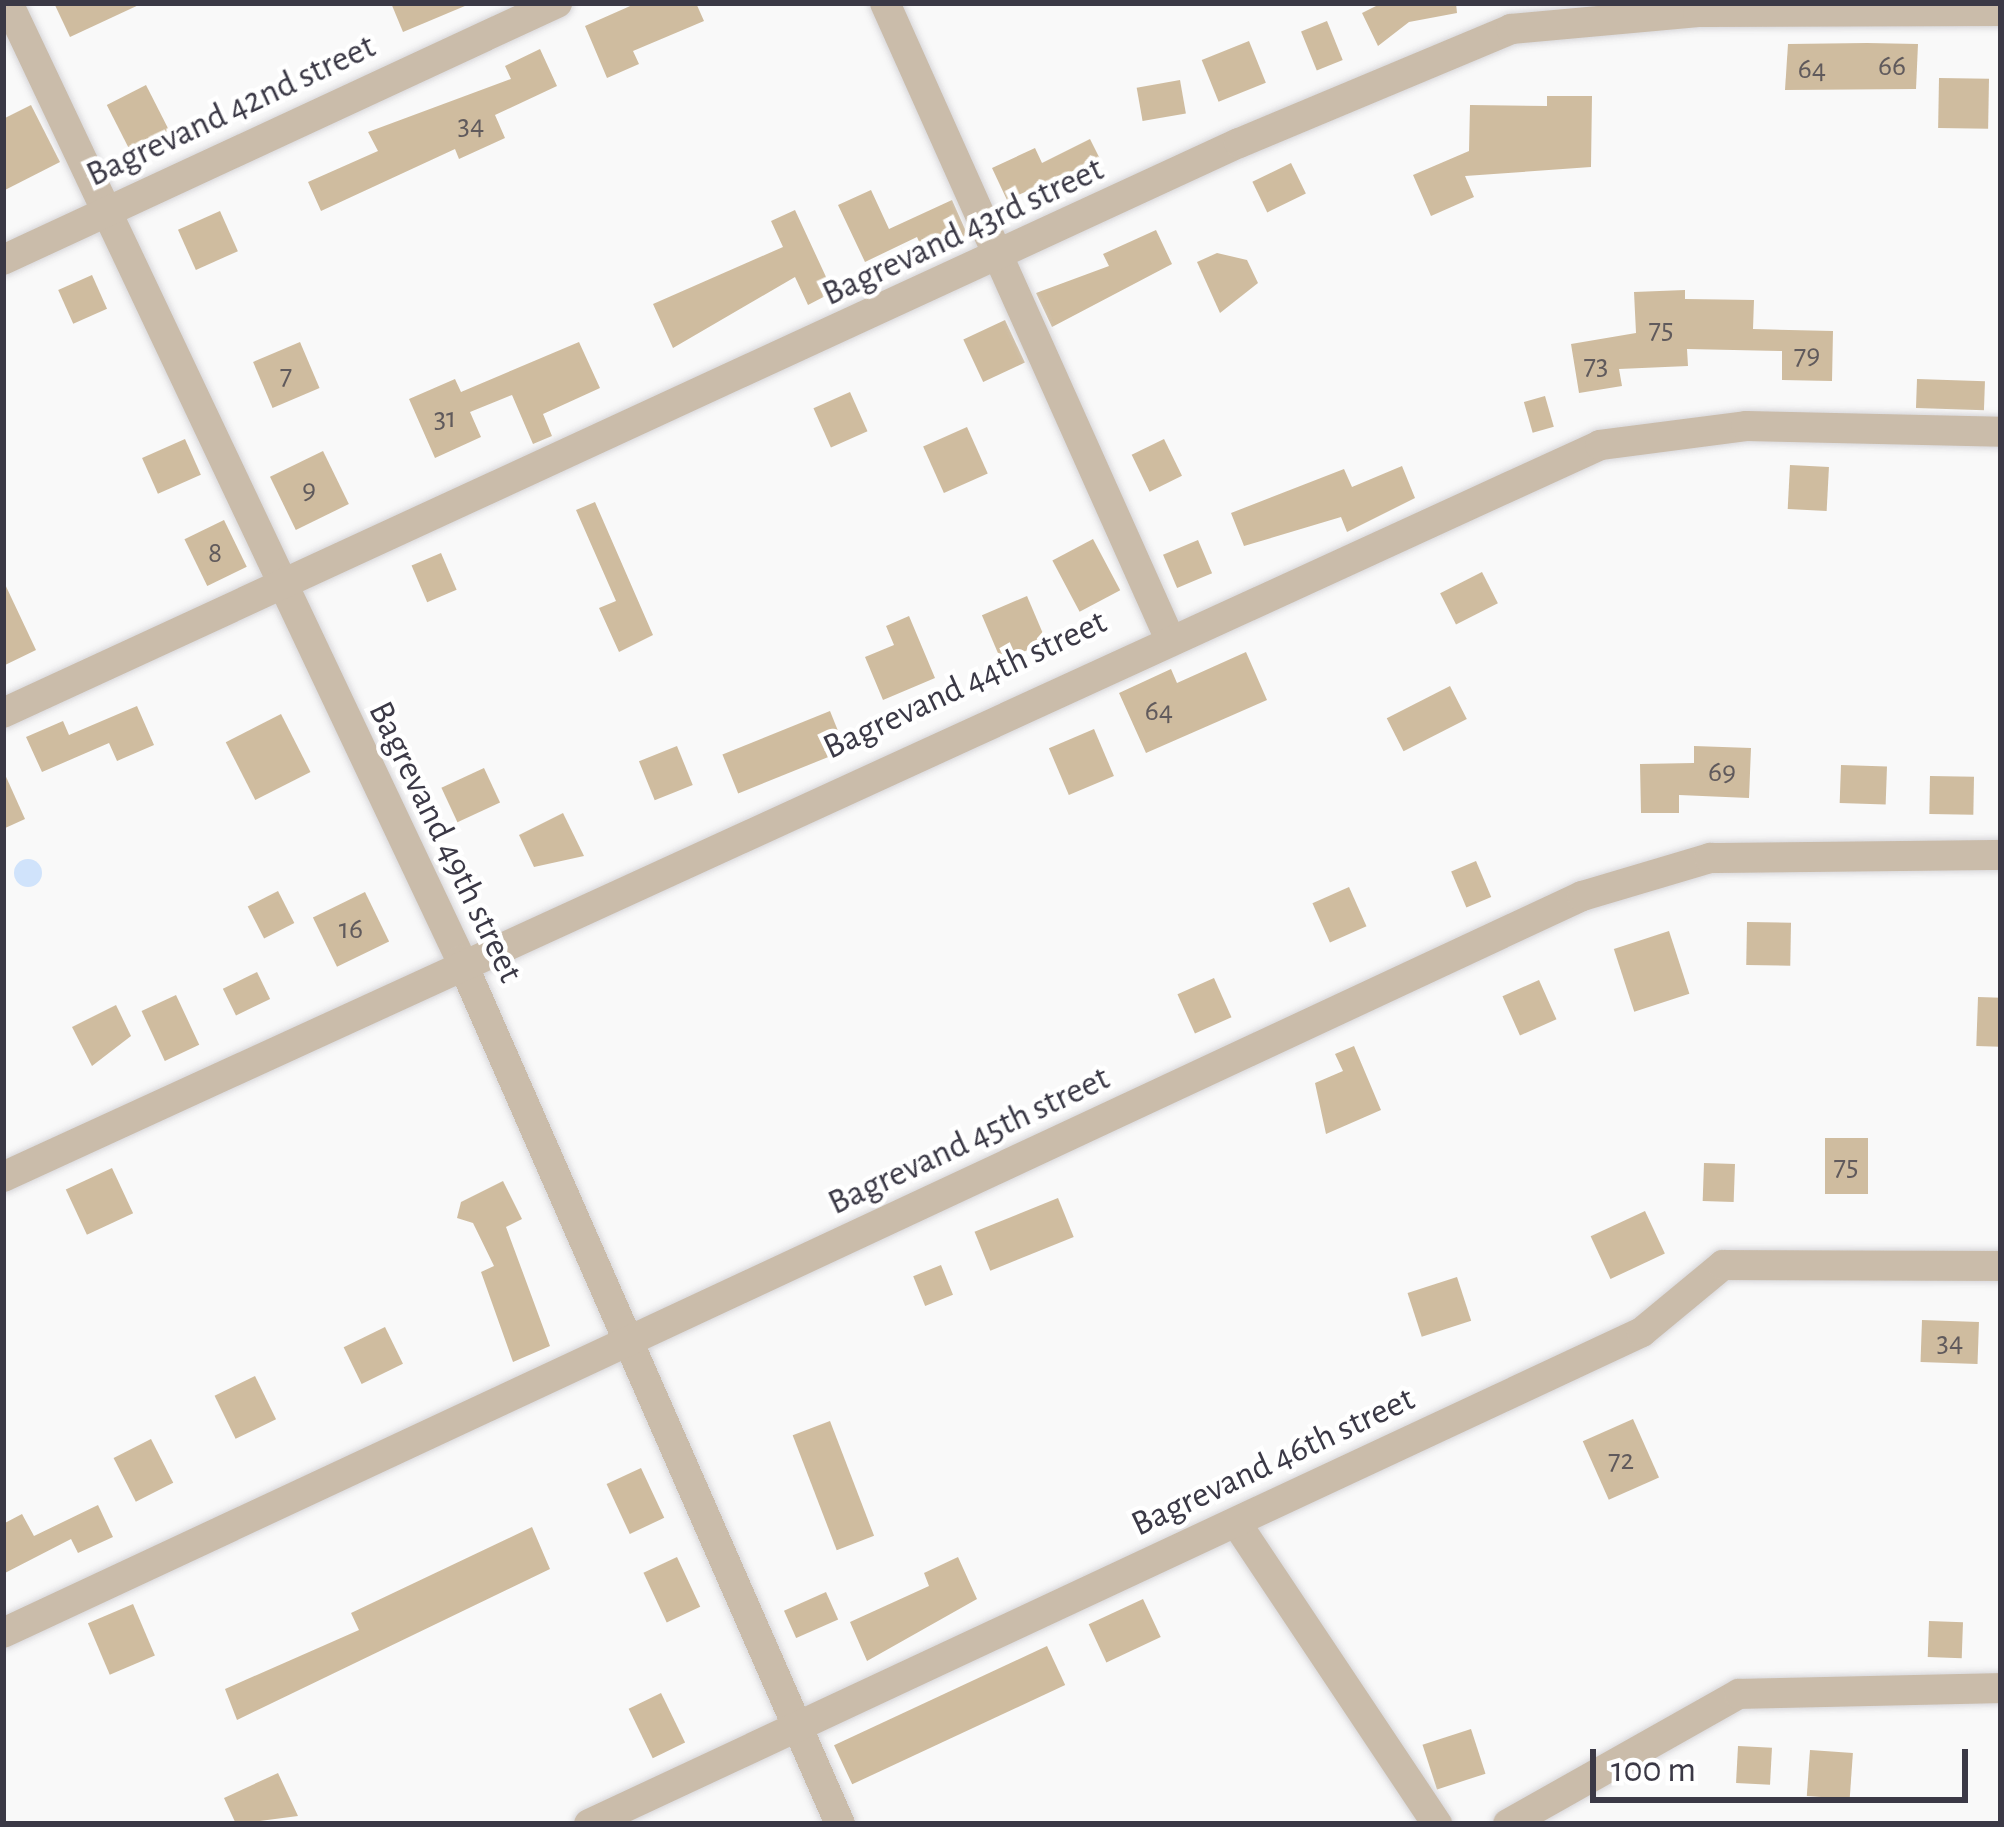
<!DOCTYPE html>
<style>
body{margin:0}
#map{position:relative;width:2004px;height:1827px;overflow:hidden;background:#f9f9f9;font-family:"Alegreya Sans",sans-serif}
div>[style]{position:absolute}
.water>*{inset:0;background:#d0e3fb}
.round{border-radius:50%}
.building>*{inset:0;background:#cfbc9f;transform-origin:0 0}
.roads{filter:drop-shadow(0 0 3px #d7d6d9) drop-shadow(0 0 3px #d7d6d9)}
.minor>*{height:30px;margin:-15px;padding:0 15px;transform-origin:15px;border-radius:15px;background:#cabcaa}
span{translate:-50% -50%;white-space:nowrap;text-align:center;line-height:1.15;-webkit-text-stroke:9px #fff;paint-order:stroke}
.number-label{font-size:30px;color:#605a5c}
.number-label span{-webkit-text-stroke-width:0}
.street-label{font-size:36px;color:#3b3946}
.frame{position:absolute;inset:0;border:6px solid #3b3946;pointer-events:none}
.scale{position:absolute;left:1590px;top:1749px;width:378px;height:54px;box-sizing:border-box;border:6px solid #3b3946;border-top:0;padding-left:15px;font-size:36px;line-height:42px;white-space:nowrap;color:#3b3946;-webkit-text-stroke:9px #fff;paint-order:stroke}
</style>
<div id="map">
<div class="water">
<i class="round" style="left:14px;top:859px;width:28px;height:28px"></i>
</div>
<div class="building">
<i style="clip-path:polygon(54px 3px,143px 3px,70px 37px)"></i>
<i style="clip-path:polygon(391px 3px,472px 3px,403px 32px)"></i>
<i style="clip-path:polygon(637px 3px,696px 3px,704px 21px,633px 51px,639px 64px,607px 78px,585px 26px)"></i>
<i style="clip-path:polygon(1382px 3px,1456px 3px,1457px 13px,1409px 22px,1378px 46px,1362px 13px)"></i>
<i style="left:1327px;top:21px;width:42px;height:28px;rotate:68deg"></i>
<i style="left:1249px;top:41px;width:45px;height:51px;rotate:68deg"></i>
<i style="clip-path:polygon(1867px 43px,1918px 44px,1916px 89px,1785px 90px,1788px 44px)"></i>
<i style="clip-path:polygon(540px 49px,557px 86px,495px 115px,505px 138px,459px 159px,455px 149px,321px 211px,308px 182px,378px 151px,368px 132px,511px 79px,505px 66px)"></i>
<i style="left:1939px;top:78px;width:50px;height:50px;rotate:1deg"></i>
<i style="left:1180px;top:80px;width:34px;height:44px;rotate:80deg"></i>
<i style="left:146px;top:85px;width:51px;height:44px;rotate:63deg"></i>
<i style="clip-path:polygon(1547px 96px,1592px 96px,1591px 167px,1465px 176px,1474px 197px,1431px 216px,1413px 175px,1469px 151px,1470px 105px,1547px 106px)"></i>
<i style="clip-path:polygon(31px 105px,60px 162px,3px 191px,3px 119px)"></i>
<i style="clip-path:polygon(1090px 139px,1100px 159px,1007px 200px,992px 168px,1035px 148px,1042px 163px)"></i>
<i style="left:1291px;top:163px;width:34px;height:43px;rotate:64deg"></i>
<i style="clip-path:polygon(871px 190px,889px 229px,952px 200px,968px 236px,925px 255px,917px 237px,865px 262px,838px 205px)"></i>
<i style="clip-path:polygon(795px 210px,833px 292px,808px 305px,795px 277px,673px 348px,653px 304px,783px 247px,771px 221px)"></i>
<i style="left:220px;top:211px;width:44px;height:46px;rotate:66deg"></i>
<i style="clip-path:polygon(1156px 230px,1172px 264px,1052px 327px,1036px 293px,1109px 266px,1103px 254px)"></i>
<i style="clip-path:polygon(1217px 253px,1247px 260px,1258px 283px,1220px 313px,1197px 262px)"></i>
<i style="left:92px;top:275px;width:37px;height:37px;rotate:66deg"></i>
<i style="clip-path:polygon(1685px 290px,1685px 299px,1754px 300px,1753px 329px,1833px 331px,1832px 381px,1782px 380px,1782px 351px,1687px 349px,1688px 366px,1619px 369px,1622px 386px,1579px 393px,1571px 344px,1636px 333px,1634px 292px)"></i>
<i style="left:1005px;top:320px;width:47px;height:46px;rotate:65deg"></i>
<i style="left:300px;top:342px;width:50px;height:51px;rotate:67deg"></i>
<i style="clip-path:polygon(579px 342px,600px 388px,543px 414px,552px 436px,533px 444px,512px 395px,470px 412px,481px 437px,435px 458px,409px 399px,455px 379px,461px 392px)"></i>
<i style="left:1917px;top:379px;width:68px;height:29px;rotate:2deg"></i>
<i style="left:850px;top:392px;width:43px;height:40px;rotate:66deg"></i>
<i style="left:1545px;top:396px;width:32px;height:22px;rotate:74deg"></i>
<i style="left:967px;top:427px;width:51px;height:48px;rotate:66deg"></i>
<i style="left:185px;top:439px;width:39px;height:47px;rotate:66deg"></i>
<i style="left:1164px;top:439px;width:41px;height:36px;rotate:64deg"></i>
<i style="left:323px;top:451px;width:59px;height:59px;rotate:64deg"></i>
<i style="left:1790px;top:465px;width:39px;height:44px;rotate:3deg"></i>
<i style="clip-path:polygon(1402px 466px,1415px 498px,1347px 532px,1341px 517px,1244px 546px,1231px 513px,1344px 469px,1352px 487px)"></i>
<i style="clip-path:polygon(595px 502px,653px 635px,619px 652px,599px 608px,616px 601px,576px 510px)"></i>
<i style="left:224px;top:520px;width:52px;height:44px;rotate:64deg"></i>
<i style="left:1093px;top:539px;width:58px;height:46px;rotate:62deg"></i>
<i style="left:1198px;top:540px;width:36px;height:38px;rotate:67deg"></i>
<i style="left:441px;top:553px;width:40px;height:32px;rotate:67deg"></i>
<i style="left:1482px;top:572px;width:35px;height:47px;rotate:63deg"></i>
<i style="clip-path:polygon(3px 580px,36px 650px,3px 666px)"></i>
<i style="left:1027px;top:596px;width:50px;height:49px;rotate:67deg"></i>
<i style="clip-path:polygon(909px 616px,935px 678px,883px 700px,865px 657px,894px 645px,886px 626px)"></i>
<i style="clip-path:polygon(1246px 652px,1267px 700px,1146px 753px,1119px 693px,1171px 669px,1177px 683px)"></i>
<i style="left:1450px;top:686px;width:37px;height:71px;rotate:63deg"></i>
<i style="clip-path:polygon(137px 706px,154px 745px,117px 761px,109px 743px,42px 772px,26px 737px,63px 721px,69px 735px)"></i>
<i style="left:830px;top:711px;width:42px;height:116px;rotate:68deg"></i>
<i style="left:281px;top:714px;width:65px;height:62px;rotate:63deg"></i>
<i style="left:1094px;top:729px;width:51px;height:49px;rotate:67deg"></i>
<i style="left:677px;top:746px;width:42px;height:41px;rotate:68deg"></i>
<i style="clip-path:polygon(1694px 746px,1751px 748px,1749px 798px,1679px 795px,1679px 813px,1641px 813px,1640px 764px,1694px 763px)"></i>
<i style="left:1841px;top:765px;width:46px;height:38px;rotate:2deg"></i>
<i style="left:484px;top:768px;width:38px;height:47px;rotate:65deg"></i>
<i style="clip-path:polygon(3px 770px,25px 819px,3px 829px)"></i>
<i style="left:1930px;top:776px;width:44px;height:38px;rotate:1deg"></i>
<i style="clip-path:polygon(563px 813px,584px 856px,534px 867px,519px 835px)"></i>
<i style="left:1476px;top:861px;width:39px;height:27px;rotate:67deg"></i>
<i style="left:1349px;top:887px;width:43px;height:40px;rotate:66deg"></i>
<i style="left:278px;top:891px;width:36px;height:34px;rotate:63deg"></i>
<i style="left:365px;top:892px;width:55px;height:58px;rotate:64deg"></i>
<i style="left:1747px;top:922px;width:44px;height:43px;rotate:1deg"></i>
<i style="left:1669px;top:931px;width:66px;height:58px;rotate:72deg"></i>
<i style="left:257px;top:972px;width:30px;height:38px;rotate:64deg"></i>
<i style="left:1214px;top:978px;width:43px;height:40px;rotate:66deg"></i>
<i style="left:1539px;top:980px;width:43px;height:40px;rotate:66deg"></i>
<i style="left:176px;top:995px;width:55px;height:38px;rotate:65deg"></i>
<i style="left:1978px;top:997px;width:23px;height:49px;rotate:2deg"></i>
<i style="clip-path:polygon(116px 1005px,131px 1036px,92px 1066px,72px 1027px)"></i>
<i style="clip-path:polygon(1354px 1046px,1381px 1110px,1326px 1134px,1315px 1083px,1343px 1071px,1335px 1054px)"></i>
<i style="left:1825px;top:1138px;width:43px;height:56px"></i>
<i style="left:1704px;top:1163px;width:31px;height:38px;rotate:2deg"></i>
<i style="left:112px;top:1168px;width:50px;height:51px;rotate:65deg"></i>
<i style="clip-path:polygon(503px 1181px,522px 1219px,506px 1227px,550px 1346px,513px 1362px,481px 1272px,494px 1266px,473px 1223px,457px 1218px,461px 1202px)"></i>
<i style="left:1058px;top:1198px;width:42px;height:90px;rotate:68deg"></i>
<i style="left:1645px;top:1211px;width:47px;height:60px;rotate:65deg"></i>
<i style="left:941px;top:1265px;width:32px;height:30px;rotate:68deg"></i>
<i style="left:1457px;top:1277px;width:46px;height:52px;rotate:72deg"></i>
<i style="left:1922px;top:1320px;width:57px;height:42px;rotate:2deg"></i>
<i style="left:385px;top:1327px;width:41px;height:46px;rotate:64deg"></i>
<i style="left:255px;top:1376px;width:48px;height:45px;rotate:64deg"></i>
<i style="left:1633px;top:1419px;width:64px;height:55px;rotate:66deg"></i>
<i style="left:830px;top:1421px;width:123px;height:40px;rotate:69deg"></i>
<i style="left:151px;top:1439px;width:49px;height:42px;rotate:63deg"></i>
<i style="left:641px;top:1468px;width:55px;height:38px;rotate:65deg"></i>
<i style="clip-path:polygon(98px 1505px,113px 1537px,78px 1553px,71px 1539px,3px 1574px,3px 1524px,22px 1514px,34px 1536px)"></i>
<i style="clip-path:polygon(532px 1527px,550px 1569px,237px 1720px,225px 1689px,359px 1630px,351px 1613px)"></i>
<i style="left:677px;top:1557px;width:55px;height:37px;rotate:65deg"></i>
<i style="clip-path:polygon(958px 1557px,977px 1599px,867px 1661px,850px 1622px,929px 1586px,924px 1573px)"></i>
<i style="left:826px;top:1592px;width:30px;height:46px;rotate:66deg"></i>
<i style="left:1143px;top:1599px;width:42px;height:60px;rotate:65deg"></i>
<i style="left:133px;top:1604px;width:56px;height:49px;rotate:67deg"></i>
<i style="left:1929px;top:1621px;width:34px;height:36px;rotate:2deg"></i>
<i style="left:1047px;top:1646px;width:43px;height:235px;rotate:65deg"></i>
<i style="left:661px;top:1693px;width:55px;height:36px;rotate:64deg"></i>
<i style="left:1471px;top:1729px;width:47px;height:51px;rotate:72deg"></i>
<i style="left:1738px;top:1746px;width:34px;height:37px;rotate:3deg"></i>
<i style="left:1810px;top:1750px;width:43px;height:46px;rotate:4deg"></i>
<i style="clip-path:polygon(278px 1773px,298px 1816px,236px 1824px,224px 1798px)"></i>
</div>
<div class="roads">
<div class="minor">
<i style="left:8px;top:3px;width:1059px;rotate:64.67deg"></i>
<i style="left:461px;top:960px;width:943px;rotate:66.31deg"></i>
<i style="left:885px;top:3px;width:692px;rotate:65.88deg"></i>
<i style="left:3px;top:260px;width:611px;rotate:-24.89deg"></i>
<i style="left:3px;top:713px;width:1361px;rotate:-24.76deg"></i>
<i style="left:1239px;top:143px;width:295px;rotate:-22.7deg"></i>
<i style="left:1511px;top:29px;width:188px;rotate:-5.2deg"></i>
<i style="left:1698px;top:12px;width:303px;rotate:-0.2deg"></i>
<i style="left:3px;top:1177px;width:1757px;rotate:-24.62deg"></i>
<i style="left:1600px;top:445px;width:147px;rotate:-7.4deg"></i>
<i style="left:1746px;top:426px;width:255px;rotate:1.3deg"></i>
<i style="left:1237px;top:1524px;width:361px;rotate:56.3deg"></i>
<i style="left:3px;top:1633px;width:1743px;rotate:-25.02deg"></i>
<i style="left:1582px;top:896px;width:134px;rotate:-16.5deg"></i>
<i style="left:1710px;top:858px;width:291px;rotate:-0.6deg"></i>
<i style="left:589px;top:1824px;width:1162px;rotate:-25.04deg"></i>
<i style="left:1642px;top:1332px;width:105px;rotate:-39.6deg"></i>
<i style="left:1723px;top:1265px;width:278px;rotate:0.2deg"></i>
<i style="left:1508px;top:1824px;width:265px;rotate:-29.4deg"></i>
<i style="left:1739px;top:1694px;width:262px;rotate:-1.3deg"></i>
</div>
</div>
<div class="number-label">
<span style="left:1892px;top:66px">66</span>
<span style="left:1812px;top:69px">64</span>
<span style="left:471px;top:125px">34</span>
<span style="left:1661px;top:329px">75</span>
<span style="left:1807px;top:355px">79</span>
<span style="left:1596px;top:365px">73</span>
<span style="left:286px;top:375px">7</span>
<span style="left:445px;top:418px">31</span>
<span style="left:309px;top:490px">9</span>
<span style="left:215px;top:553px">8</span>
<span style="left:1159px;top:711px">64</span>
<span style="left:1722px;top:772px">69</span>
<span style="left:351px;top:929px">16</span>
<span style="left:1846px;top:1166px">75</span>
<span style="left:1950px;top:1342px">34</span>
<span style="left:1621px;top:1460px">72</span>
</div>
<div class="street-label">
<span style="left:231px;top:111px;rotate:-25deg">Bagrevand 42nd street</span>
<span style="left:963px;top:232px;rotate:-25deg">Bagrevand 43rd street</span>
<span style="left:965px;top:685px;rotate:-25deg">Bagrevand 44th street</span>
<span style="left:445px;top:842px;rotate:64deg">Bagrevand 49th street</span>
<span style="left:969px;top:1141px;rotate:-25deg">Bagrevand 45th street</span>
<span style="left:1273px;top:1462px;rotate:-25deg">Bagrevand 46th street</span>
</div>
<div class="frame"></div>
<div class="scale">100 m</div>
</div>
